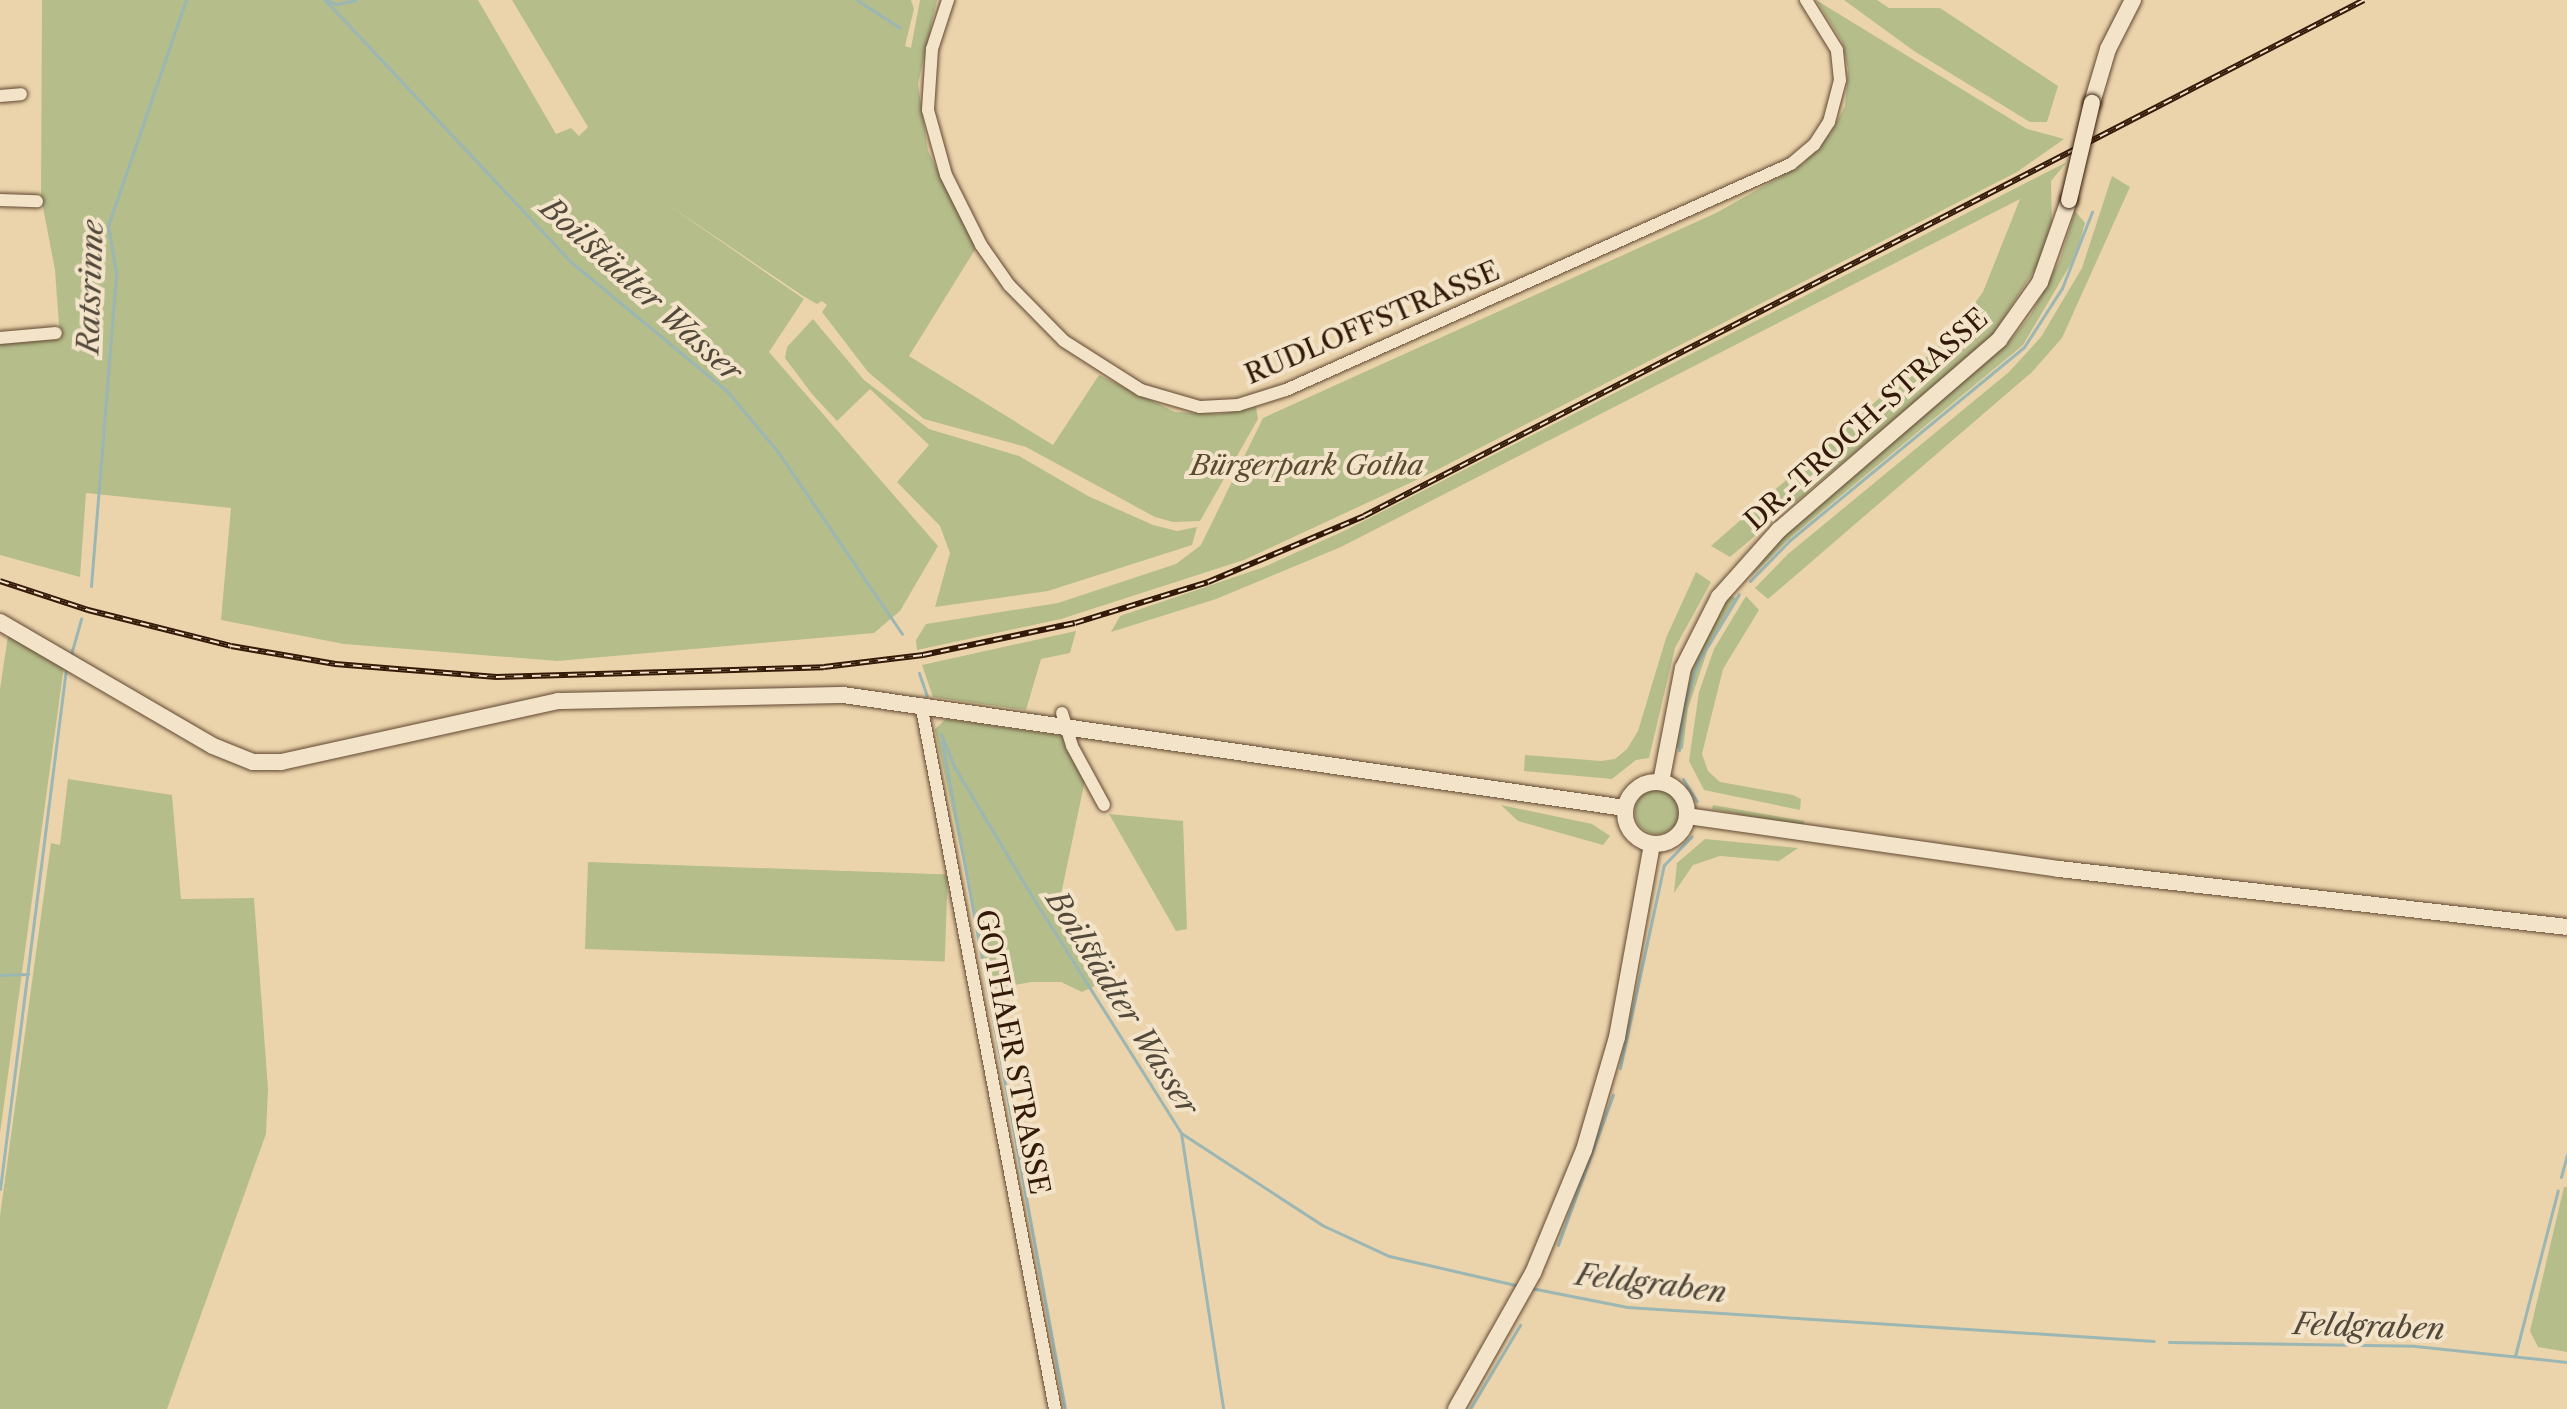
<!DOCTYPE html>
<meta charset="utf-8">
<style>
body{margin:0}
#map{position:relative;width:2567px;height:1409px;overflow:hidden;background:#ebd4ac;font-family:"Libre Caslon Text",serif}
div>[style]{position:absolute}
.green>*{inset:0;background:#b5bd8b;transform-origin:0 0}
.round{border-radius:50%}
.stream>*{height:3px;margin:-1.5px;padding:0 1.5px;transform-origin:1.5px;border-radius:1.5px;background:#9bb6b3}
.roads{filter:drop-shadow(0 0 2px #614831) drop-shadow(0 0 2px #614831)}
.street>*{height:12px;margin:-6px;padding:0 6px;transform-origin:6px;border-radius:6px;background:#f2e3c9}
.secondary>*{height:16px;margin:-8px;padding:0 8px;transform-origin:8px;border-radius:8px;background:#f2e3c9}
.secondary>.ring{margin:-8px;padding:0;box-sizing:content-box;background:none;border:16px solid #f2e3c9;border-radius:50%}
.rail>*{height:6px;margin-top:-3px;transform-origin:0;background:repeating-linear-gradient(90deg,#f2e3c9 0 9px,#331a08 0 18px);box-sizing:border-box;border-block:2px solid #331a08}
.bridges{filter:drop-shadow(0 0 2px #331a08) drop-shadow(0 0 2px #331a08)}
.secondary-bridge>*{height:16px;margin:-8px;padding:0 8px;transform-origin:8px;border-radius:8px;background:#f2e3c9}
span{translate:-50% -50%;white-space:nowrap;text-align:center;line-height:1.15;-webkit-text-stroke:8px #f2e3c9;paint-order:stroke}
.street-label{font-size:28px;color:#331a08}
.park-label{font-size:28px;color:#5a4b2f;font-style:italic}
.water-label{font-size:30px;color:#52493b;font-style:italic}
</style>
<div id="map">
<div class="green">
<i style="clip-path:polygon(42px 0,478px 0,556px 134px,571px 128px,579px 136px,588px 127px,512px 0,911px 0,914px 9px,905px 46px,911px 48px,920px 0,937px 0,918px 84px,928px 151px,976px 248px,909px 356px,1053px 445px,1099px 375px,1175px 412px,1220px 414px,1256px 407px,1258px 419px,1200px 521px,1173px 522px,1155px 517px,1026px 447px,924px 419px,868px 372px,822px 312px,827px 305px,822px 301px,817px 304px,803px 296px,664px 202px,804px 299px,769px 352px,938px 546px,900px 611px,874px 633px,557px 661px,344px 644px,221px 620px,231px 508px,86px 493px,80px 577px,0 555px,0 343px,60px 339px,55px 270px,41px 197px)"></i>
<i style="clip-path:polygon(1816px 0,2027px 129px,2064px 139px,2017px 172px,1427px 475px,1244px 560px,1061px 619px,917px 650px,916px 640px,926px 624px,1058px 603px,1176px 564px,1201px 545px,1263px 418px,1716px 213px,1803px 164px,1831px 133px,1845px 106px,1848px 69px,1842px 41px)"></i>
<i style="clip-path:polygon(1844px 0,1877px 0,1889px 8px,1940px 8px,2058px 86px,2047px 122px,2030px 122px,1914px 51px)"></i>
<i style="clip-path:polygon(2067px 162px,2051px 181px,2052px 226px,2038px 265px,1989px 340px,1730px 557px,1711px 546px,1950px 336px,1983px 292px,2020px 199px,1341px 547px,1216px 599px,1111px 632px,1120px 616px,1264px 567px,1346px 530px)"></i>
<i style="clip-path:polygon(2112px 176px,2130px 187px,2062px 338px,2032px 372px,1768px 599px,1755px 588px,1788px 554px,2009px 372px,2041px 337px,2082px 268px)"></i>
<i style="clip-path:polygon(2075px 211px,2085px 223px,2076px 255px,2023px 345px,1791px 537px,1750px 578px,1776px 542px,2010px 341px,2030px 316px,2060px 260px)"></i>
<i style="clip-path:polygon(813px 319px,864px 380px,929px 429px,1019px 456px,1088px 496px,1153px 525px,1177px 531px,1197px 527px,1192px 545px,1048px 591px,935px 607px,950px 553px,940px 526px,897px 482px,929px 445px,870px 389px,837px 421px,812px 394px,785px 358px,787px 347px)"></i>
<i style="clip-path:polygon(1696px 572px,1711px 582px,1675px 648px,1649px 758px,1636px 760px,1612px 779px,1524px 771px,1525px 755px,1601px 761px,1615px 759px,1627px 749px,1638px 731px,1666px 638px)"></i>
<i style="clip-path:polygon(1730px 595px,1737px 599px,1711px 640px,1688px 708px,1683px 749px,1675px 748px,1693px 664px)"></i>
<i style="clip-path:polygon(1746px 596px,1759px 610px,1723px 669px,1702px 754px,1708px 771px,1720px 782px,1793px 795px,1801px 799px,1800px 810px,1704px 790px,1689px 761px,1699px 692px,1714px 649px)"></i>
<i style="clip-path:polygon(1076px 631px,1070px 653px,1041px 659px,1026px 710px,933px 697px,922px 665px)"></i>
<i style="clip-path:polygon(8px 636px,64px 666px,0 1133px,0 689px)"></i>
<i style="clip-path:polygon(946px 719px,1063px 736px,1085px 780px,1059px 904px,1067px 936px,1095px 986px,1082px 992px,1061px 982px,1031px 982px,994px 989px,991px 995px,935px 729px)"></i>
<i style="clip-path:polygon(68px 779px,172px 795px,181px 899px,254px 898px,268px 1089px,266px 1134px,167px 1409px,0 1409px,0 1216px,51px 843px,60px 845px)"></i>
<i class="round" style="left:1635px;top:790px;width:44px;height:44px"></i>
<i style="clip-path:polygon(1501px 805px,1592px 824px,1610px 836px,1603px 845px,1518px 821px)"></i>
<i style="clip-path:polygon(1713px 805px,1804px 821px,1804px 827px,1712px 809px)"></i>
<i style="clip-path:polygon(1109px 814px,1183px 821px,1187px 929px,1176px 931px)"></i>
<i style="clip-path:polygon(1705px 839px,1798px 848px,1779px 861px,1720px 856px,1693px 865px,1674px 893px,1677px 863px)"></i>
<i style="left:588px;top:862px;width:360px;height:87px;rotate:2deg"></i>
<i style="clip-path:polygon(2564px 1187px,2567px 1187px,2567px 1352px,2538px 1347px,2530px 1331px)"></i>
</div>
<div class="stream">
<i style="left:325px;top:0;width:359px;rotate:46.8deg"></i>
<i style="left:571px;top:262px;width:202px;rotate:39.6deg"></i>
<i style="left:727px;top:391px;width:80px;rotate:50.1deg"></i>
<i style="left:778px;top:452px;width:220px;rotate:55.7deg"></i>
<i style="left:327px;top:0;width:10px;rotate:24deg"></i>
<i style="left:336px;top:4px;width:20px;rotate:-11deg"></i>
<i style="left:857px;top:0;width:51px;rotate:33.1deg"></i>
<i style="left:1750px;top:581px;width:57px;rotate:-45.7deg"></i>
<i style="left:1790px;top:540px;width:303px;rotate:-39.5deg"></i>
<i style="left:2024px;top:347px;width:70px;rotate:-57.2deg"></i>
<i style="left:2062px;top:288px;width:82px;rotate:-68.5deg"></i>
<i style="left:91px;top:586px;width:315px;rotate:-85.4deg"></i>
<i style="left:116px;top:272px;width:47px;rotate:-99.9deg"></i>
<i style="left:108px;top:226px;width:239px;rotate:-71deg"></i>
<i style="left:70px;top:658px;width:41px;rotate:-74.2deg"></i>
<i style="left:919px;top:673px;width:24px;rotate:71deg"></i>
<i style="left:941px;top:734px;width:37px;rotate:68deg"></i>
<i style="left:955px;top:768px;width:136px;rotate:59.1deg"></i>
<i style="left:1025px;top:885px;width:293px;rotate:57.8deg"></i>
<i style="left:1181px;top:1133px;width:279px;rotate:81.3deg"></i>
<i style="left:942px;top:742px;width:678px;rotate:79.55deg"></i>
<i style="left:1679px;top:750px;width:45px;rotate:-83.7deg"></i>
<i style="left:1684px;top:705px;width:45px;rotate:-72deg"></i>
<i style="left:1698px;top:662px;width:79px;rotate:-58.9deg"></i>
<i style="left:1683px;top:779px;width:26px;rotate:58deg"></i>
<i style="left:0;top:975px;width:28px;rotate:-2deg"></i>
<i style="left:1620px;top:1068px;width:208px;rotate:-77.8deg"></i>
<i style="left:1664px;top:865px;width:40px;rotate:-46deg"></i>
<i style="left:1181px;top:1133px;width:168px;rotate:33.1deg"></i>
<i style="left:1322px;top:1225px;width:74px;rotate:24.8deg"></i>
<i style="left:1389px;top:1256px;width:134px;rotate:12.9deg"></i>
<i style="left:2561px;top:1177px;width:23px;rotate:-75deg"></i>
<i style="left:0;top:1189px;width:524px;rotate:-82.77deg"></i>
<i style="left:1558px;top:1245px;width:160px;rotate:-69.9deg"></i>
<i style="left:1531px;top:1288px;width:98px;rotate:11.2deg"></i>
<i style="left:1627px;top:1307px;width:528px;rotate:3.69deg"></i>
<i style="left:2169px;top:1342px;width:246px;rotate:0.9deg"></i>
<i style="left:2415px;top:1346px;width:153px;rotate:6deg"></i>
<i style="left:2515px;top:1356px;width:171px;rotate:-75.5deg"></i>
<i style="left:1470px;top:1409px;width:98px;rotate:-59.2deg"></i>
</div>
<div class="roads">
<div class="street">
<i style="left:948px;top:0;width:52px;rotate:108.1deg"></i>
<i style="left:932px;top:49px;width:61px;rotate:93.8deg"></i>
<i style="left:928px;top:110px;width:67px;rotate:74.5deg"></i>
<i style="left:946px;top:175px;width:78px;rotate:63.4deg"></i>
<i style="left:981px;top:245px;width:49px;rotate:55deg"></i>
<i style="left:1009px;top:285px;width:78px;rotate:45.5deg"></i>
<i style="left:1064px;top:341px;width:91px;rotate:32.5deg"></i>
<i style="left:1141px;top:390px;width:61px;rotate:16.1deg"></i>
<i style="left:1200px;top:407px;width:38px;rotate:-3deg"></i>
<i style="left:1238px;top:405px;width:50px;rotate:-17.4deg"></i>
<i style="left:1286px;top:390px;width:553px;rotate:-24.11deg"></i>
<i style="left:1791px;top:164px;width:30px;rotate:-40deg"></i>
<i style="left:1814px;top:145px;width:27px;rotate:-57deg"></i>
<i style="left:1829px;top:122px;width:43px;rotate:-75.3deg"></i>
<i style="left:1840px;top:80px;width:30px;rotate:-96deg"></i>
<i style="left:1837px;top:50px;width:59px;rotate:-121.8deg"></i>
<i style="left:0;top:96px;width:21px;rotate:-5deg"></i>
<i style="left:0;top:200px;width:37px;rotate:2deg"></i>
<i style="left:0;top:338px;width:56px;rotate:-5.1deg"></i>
<i style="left:921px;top:704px;width:718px;rotate:79.24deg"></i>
<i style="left:1062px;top:713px;width:34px;rotate:73deg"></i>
<i style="left:1072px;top:746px;width:67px;rotate:61.5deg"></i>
</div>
<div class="secondary">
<i style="left:2092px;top:103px;width:56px;rotate:-73.5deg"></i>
<i style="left:2108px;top:49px;width:55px;rotate:-63deg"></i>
<i style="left:0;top:622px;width:246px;rotate:30.2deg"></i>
<i style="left:213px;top:746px;width:43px;rotate:21.8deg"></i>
<i style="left:253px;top:762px;width:28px"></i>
<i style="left:281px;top:762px;width:284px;rotate:-12.4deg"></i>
<i style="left:558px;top:701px;width:285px;rotate:-1.2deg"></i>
<i style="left:843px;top:695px;width:790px;rotate:8.22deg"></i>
<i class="ring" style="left:1625px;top:782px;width:46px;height:46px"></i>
<i style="left:1661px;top:782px;width:116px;rotate:-79.1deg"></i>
<i style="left:1683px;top:668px;width:80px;rotate:-63.1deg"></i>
<i style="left:1719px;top:597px;width:90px;rotate:-48.2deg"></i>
<i style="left:1779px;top:530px;width:291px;rotate:-40.8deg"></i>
<i style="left:1999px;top:340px;width:71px;rotate:-54.7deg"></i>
<i style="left:2040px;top:282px;width:87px;rotate:-70.5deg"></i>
<i style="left:1687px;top:816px;width:376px;rotate:8.1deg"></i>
<i style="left:2059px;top:869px;width:511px;rotate:6.51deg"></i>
<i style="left:1456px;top:1409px;width:156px;rotate:-60.5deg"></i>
<i style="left:1533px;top:1273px;width:133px;rotate:-67.5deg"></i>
<i style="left:1584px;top:1150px;width:118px;rotate:-73.7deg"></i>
<i style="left:1617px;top:1037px;width:196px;rotate:-79.7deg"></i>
</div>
</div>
<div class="rail">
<i style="left:0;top:581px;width:93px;rotate:18.2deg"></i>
<i style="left:88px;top:610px;width:147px;rotate:14.1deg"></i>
<i style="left:231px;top:646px;width:106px;rotate:9.8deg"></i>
<i style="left:335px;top:664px;width:162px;rotate:4.6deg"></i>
<i style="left:496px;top:677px;width:328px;rotate:-1.7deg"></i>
<i style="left:824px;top:667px;width:100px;rotate:-6.9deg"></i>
<i style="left:923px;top:655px;width:155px;rotate:-11.9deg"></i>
<i style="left:1075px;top:623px;width:139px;rotate:-17.1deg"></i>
<i style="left:1208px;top:582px;width:169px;rotate:-22.9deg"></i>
<i style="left:1364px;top:516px;width:1125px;rotate:-27.29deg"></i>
</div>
<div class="bridges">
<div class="secondary-bridge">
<i style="left:2069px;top:200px;width:100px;rotate:-76.7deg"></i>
</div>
</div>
<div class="street-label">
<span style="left:1372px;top:322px;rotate:-23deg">RUDLOFFSTRASSE</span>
<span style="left:1866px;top:419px;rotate:-42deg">DR.-TROCH-STRASSE</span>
<span style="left:1013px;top:1052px;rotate:79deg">GOTHAER STRASSE</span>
</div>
<div class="park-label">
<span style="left:1307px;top:465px">Bürgerpark Gotha</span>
</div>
<div class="water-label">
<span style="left:91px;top:287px;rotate:-88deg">Ratsrinne</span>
<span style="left:641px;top:290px;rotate:42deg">Boilstädter Wasser</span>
<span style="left:1122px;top:1003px;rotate:58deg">Boilstädter Wasser</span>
<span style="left:1651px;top:1284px;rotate:7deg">Feldgraben</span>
<span style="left:2369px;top:1327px;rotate:2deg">Feldgraben</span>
</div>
</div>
